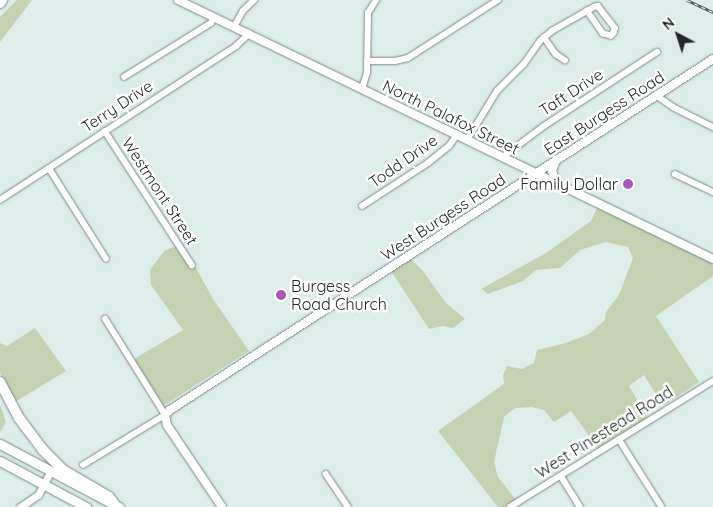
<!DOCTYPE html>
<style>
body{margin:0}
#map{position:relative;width:713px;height:507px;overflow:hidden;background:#dcedea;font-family:Quicksand,sans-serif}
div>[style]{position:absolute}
.green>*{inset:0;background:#c3d3b2}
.roads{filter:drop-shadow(0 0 1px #7b8b88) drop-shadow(0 0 1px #7b8b88)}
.minor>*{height:5.5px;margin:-2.75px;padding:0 2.75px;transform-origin:2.75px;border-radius:2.75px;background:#fff}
.tertiary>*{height:7px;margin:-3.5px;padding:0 3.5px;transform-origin:3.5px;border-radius:3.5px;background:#fff}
.secondary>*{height:8px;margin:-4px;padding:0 4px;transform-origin:4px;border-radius:4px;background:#fff}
.primary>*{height:9px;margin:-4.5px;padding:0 4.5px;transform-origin:4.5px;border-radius:4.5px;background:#fff}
.motorway>*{height:10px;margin:-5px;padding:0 5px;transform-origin:5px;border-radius:5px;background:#fff}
.rail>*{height:3px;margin-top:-1.5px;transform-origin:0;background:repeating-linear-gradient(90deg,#fff 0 4px,#57605f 0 8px);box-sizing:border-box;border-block:1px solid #57605f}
.dots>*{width:14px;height:14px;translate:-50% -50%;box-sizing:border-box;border:2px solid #fff;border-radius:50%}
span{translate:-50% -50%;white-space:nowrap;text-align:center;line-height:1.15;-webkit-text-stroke:5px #fff;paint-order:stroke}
.street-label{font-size:16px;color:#242a29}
.poi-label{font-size:16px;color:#242a29}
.right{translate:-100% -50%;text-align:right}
.left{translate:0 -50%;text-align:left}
.north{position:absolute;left:653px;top:10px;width:50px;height:50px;-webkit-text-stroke:4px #fff;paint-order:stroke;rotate:320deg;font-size:14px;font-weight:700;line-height:20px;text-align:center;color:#242a29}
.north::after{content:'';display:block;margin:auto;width:18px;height:22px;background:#242a29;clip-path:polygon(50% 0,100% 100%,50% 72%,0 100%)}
</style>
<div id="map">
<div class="green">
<i style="clip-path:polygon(17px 0,32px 0,0 42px,0 17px)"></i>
<i style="clip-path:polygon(598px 206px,713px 262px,713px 276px,656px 316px,699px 382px,663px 406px,644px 375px,629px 386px,648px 418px,598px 448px,571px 411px,554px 422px,544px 410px,532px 407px,515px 408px,504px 417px,494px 462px,498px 477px,516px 500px,505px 507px,498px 507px,438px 431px,504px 384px,503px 375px,507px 366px,522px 369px,534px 363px,537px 350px,566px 343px,589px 334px,605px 320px,606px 312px,619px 295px,633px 258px,628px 247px,606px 242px,580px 250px,560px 268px,536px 270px,523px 281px,488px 294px,481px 289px,546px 253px,591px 221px)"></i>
<i style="clip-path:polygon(176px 246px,192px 268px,195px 266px,213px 299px,249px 351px,163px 406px,134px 359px,183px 330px,151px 285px,150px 270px,164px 251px)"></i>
<i style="clip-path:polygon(410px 258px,423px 271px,446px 303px,465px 319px,453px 328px,443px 326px,429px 329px,391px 271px)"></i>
<i style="clip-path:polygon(35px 328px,66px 371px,15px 402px,0 372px,0 343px,7px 346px)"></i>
<i style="clip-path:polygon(0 405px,6px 422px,1px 431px,0 431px)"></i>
</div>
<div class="roads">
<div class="minor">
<i style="left:234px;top:27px;width:18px;rotate:-61deg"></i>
<i style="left:243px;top:11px;width:16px;rotate:-45deg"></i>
<i style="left:544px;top:37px;width:21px;rotate:55deg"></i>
<i style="left:556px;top:54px;width:11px;rotate:34deg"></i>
<i style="left:367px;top:61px;width:28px"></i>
<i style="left:395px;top:61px;width:13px;rotate:-13deg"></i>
<i style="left:408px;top:58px;width:107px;rotate:-32.8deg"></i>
<i style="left:124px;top:77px;width:102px;rotate:-31.8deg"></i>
<i style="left:211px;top:23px;width:6px;rotate:-59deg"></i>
<i style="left:362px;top:89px;width:17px;rotate:-73deg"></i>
<i style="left:367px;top:73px;width:60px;rotate:-89deg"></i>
<i style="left:368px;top:13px;width:15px;rotate:-58deg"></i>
<i style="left:656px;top:95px;width:21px;rotate:35deg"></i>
<i style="left:673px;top:107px;width:45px;rotate:26.6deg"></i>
<i style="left:105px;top:131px;width:160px;rotate:57deg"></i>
<i style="left:467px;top:140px;width:57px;rotate:-58.5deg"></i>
<i style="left:497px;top:91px;width:38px;rotate:-45deg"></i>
<i style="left:524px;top:64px;width:28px;rotate:-55deg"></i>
<i style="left:540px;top:41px;width:16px;rotate:-40deg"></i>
<i style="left:552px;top:31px;width:48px;rotate:-29.7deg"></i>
<i style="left:594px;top:7px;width:4px;rotate:-14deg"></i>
<i style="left:598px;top:6px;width:28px;rotate:52deg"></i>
<i style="left:615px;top:28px;width:5px;rotate:101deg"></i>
<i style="left:614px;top:33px;width:4px;rotate:135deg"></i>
<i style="left:611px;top:36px;width:8px;rotate:-166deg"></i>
<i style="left:603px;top:34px;width:28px;rotate:-125deg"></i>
<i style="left:503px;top:157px;width:51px;rotate:-37.1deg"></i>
<i style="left:544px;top:126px;width:135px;rotate:-33.2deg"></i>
<i style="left:49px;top:168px;width:107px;rotate:57.7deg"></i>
<i style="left:675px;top:174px;width:42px;rotate:25.3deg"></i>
<i style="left:0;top:200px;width:282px;rotate:-33.1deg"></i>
<i style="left:236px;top:46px;width:18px;rotate:-43deg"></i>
<i style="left:362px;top:206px;width:79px;rotate:-33.1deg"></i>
<i style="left:428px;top:163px;width:27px;rotate:-39deg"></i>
<i style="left:449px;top:146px;width:14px;rotate:-54deg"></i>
<i style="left:619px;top:439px;width:80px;rotate:57.7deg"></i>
<i style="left:83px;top:465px;width:96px;rotate:-31.4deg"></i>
<i style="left:165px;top:415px;width:113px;rotate:-122deg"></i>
<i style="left:326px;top:474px;width:40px;rotate:56deg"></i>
<i style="left:561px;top:476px;width:36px;rotate:58deg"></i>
<i style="left:510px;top:507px;width:239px;rotate:-31.8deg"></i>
</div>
<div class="tertiary">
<i style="left:20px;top:507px;width:22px;rotate:-34deg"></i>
<i style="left:38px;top:495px;width:27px;rotate:-62deg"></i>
</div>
<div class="secondary">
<i style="left:178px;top:0;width:594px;rotate:25.83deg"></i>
<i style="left:556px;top:183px;width:13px;rotate:-108deg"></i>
<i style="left:552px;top:171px;width:12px;rotate:-70deg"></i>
<i style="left:222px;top:507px;width:99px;rotate:-123.9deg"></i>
<i style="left:167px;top:425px;width:10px;rotate:-101deg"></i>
<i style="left:165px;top:415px;width:7px;rotate:-45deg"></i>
<i style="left:170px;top:410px;width:647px;rotate:-32.88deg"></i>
</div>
<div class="primary">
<i style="left:0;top:444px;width:135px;rotate:27.9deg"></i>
<i style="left:0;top:461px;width:98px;rotate:28.1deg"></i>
</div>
<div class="motorway">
<i style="left:0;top:3px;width:4px;rotate:-56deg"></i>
<i style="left:0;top:382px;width:41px;rotate:62.2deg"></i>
<i style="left:19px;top:418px;width:40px;rotate:53deg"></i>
<i style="left:43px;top:450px;width:28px;rotate:45deg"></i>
<i style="left:63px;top:470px;width:53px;rotate:30.4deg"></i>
<i style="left:109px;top:497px;width:9px;rotate:54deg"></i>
</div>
</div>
<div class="rail">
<i style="left:687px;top:0;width:29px;rotate:25deg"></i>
</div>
<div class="dots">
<i style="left:628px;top:184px;background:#ae54c0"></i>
<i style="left:281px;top:295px;background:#ae54c0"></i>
</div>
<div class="street-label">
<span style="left:571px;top:92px;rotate:-33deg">Taft Drive</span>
<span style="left:117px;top:106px;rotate:-33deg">Terry Drive</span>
<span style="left:604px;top:113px;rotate:-33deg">East Burgess Road</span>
<span style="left:451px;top:117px;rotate:26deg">North Palafox Street</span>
<span style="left:403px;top:161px;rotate:-35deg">Todd Drive</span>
<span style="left:160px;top:191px;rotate:57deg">Westmont Street</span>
<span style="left:443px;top:217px;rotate:-33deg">West Burgess Road</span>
<span style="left:604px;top:432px;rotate:-32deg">West Pinestead Road</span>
</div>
<div class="poi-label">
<span class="right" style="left:618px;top:184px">Family Dollar</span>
<span class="left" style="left:291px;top:295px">Burgess<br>Road Church</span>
</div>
<div class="north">N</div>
</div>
